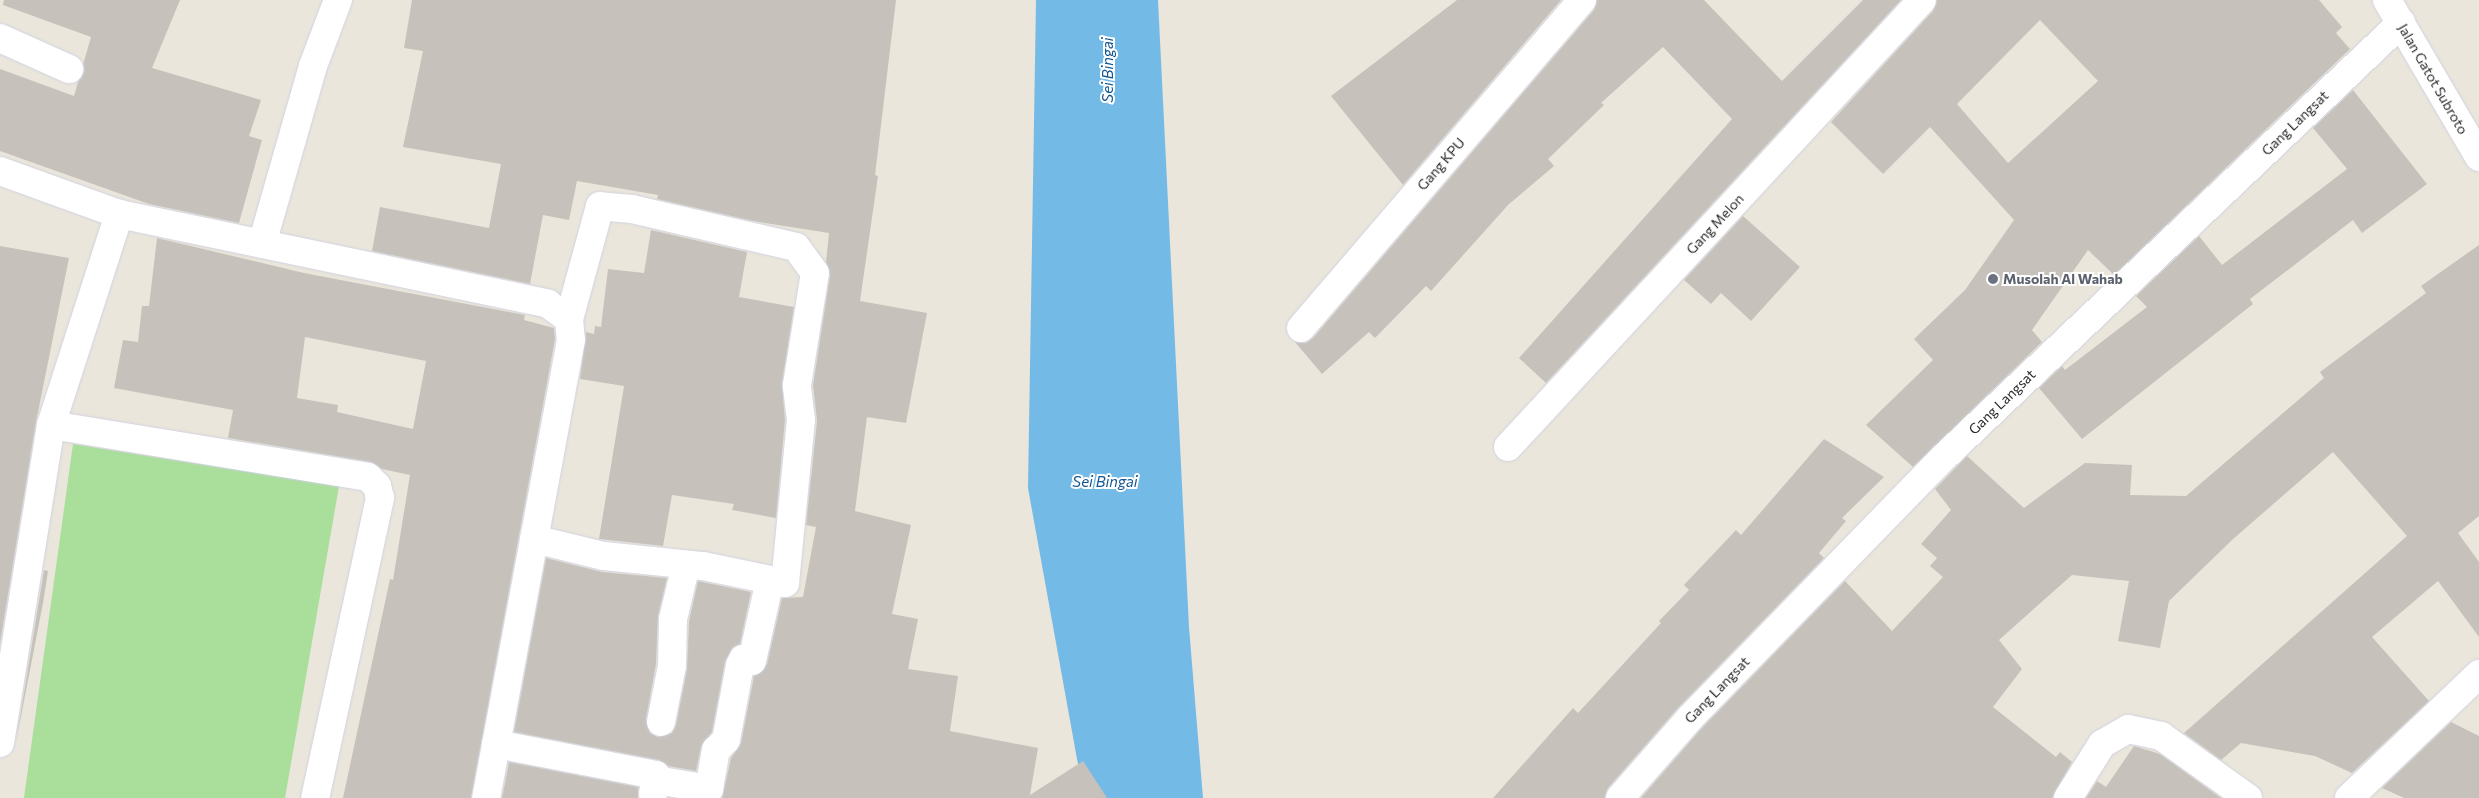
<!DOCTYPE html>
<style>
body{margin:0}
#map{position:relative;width:2479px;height:798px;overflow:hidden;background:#eae6db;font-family:Commissioner,sans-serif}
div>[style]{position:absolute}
.green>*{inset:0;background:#a9de9b}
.water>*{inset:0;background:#74bae7}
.building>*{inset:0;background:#c6c2bb}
.roads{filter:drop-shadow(0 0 1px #d1d2e1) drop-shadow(0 0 1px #d1d2e1)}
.street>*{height:28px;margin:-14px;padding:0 14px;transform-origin:14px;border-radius:14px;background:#fff}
.secondary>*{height:28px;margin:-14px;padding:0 14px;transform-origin:14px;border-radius:14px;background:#fff}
.dots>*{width:14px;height:14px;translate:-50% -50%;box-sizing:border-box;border:2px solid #fff;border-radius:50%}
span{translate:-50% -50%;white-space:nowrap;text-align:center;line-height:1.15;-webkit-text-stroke:4px #fff;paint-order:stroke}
.street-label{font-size:14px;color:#292929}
.worship-label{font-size:14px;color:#5b616d;font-weight:700}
.left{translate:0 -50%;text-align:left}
.water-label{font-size:15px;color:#155791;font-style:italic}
</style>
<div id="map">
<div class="green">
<i style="clip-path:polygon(73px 444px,339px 486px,285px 798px,24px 798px)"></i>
</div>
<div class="water">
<i style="clip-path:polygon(1036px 0,1158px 0,1189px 627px,1203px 798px,1086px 798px,1077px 759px,1028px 488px)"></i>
</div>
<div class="building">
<i style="clip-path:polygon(4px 0,180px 0,152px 68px,261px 100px,249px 136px,262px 140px,239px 223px,149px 204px,0 151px,0 69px,74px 96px,91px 37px,3px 5px)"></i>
<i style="clip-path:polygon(412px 0,896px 0,875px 175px,878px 176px,860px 301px,927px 313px,906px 423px,867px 417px,855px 511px,911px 525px,892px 614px,918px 619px,908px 669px,958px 676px,950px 731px,1038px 748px,1030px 795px,1083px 761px,1107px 798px,722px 798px,731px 758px,741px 743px,754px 676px,767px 664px,782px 598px,803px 597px,816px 527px,806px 525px,817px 421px,813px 385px,830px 275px,826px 262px,829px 233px,753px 221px,657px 199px,658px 195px,577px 181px,569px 220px,543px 215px,530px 284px,372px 251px,380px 207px,489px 228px,501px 164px,403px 147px,423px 51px,404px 48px)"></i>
<i style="clip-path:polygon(1457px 0,1561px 0,1403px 185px,1331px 96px)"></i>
<i style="clip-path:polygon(1597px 0,1704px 0,1782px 81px,1863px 0,1901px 0,1546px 383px,1519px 358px,1732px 119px,1663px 47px,1601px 103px,1604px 105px,1548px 159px,1554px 166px,1508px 205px,1431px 291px,1426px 286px,1375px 338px,1369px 332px,1322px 374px,1295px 342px,1306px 343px,1313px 338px,1594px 10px)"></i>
<i style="clip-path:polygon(evenodd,1937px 0,2319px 0,2342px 27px,2336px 33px,2350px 49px,2114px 275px,2088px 250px,2032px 330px,2042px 342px,1913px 467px,1866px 425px,1933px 360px,1914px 339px,1965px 290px,2014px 220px,1930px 127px,1883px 174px,1831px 122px,1933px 11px,1937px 0,2040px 20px,2098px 81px,2008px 163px,1957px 104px,2040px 20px)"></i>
<i style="clip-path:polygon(2353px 90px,2427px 184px,2362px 233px,2353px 220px,2250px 299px,2253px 304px,2082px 439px,2039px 388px,2062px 366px,2065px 370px,2147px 307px,2136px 296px,2199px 236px,2222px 265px,2347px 169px,2313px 128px)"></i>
<i style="clip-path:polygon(1743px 216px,1800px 267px,1751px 321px,1721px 293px,1711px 304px,1684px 280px)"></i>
<i style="clip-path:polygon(651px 230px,747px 252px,739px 297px,794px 307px,782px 383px,785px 420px,776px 518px,732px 510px,734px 504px,672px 495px,663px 546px,599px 539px,624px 386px,580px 379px,586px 332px,594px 334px,595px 326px,601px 327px,608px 269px,644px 273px)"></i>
<i style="clip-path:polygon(evenodd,157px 238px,304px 273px,525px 315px,524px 320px,554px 328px,555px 339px,471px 798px,343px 798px,390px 579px,393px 580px,410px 475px,382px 469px,371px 462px,228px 438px,233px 410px,114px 388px,123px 340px,138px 342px,142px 306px,149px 306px,157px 238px,305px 337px,426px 361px,413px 429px,337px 412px,338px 405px,297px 398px,305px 337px)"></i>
<i style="clip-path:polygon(2479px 245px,2479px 516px,2458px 533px,2479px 562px,2479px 637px,2438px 581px,2372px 637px,2429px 701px,2352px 773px,2315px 756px,2241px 743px,2221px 760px,2184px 733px,2407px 536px,2333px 452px,2232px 540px,2169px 601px,2160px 648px,2118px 641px,2129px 581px,2072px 575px,1999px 640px,2022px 669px,1993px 707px,2056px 757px,2060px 752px,2072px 762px,2052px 798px,1641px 798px,1701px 729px,1845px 581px,1892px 631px,1943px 577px,1930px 566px,1937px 558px,1921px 544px,1951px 510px,1935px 489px,1967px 456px,2024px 508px,2085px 463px,2132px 465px,2130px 495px,2186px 496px,2324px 378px,2320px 372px,2426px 293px,2421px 286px)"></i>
<i style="clip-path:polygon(0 246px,69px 258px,36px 422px,0 644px)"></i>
<i style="clip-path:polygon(1824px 439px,1884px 477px,1842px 518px,1846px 521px,1819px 553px,1824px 558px,1678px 708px,1608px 788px,1605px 798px,1493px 798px,1573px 708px,1578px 713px,1661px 623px,1659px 621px,1689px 590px,1684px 585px,1736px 530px,1741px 535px)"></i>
<i style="clip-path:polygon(546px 558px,602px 572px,667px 578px,658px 616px,656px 664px,646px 719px,650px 733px,658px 737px,672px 733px,676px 725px,687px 669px,689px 621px,698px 581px,751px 592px,740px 644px,733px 647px,725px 662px,712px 732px,701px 747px,696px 771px,668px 766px,659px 760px,514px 732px)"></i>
<i style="clip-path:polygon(44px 570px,48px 571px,43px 603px,16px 742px)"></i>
<i style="clip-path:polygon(2451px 722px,2479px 736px,2479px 798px,2404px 798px,2382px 788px)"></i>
<i style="clip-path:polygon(2134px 746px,2160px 754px,2221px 798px,2086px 798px,2097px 781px,2106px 787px)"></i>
<i style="clip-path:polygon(509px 762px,638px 787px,638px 798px,502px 798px)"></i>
</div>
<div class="roads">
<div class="street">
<i style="left:0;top:38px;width:76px;rotate:24.2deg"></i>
<i style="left:0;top:171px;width:127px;rotate:19.9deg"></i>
<i style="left:119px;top:214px;width:438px;rotate:11.8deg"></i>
<i style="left:548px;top:304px;width:26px;rotate:36deg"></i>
<i style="left:569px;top:319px;width:21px;rotate:85deg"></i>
<i style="left:571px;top:340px;width:466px;rotate:100.5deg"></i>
<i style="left:262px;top:244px;width:185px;rotate:-74deg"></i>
<i style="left:313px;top:66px;width:71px;rotate:-69.3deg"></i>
<i style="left:1301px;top:328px;width:432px;rotate:-49.4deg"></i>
<i style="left:51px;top:425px;width:321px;rotate:9.3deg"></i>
<i style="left:368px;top:477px;width:13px;rotate:45deg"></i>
<i style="left:377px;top:486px;width:12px;rotate:76deg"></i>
<i style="left:380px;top:498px;width:307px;rotate:102.2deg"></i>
<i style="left:1508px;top:447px;width:609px;rotate:-47.19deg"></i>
<i style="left:534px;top:539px;width:72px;rotate:13.7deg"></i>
<i style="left:604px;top:556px;width:100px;rotate:5.8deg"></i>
<i style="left:703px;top:566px;width:84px;rotate:11.7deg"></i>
<i style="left:785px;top:583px;width:164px;rotate:-84.4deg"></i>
<i style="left:801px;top:420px;width:35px;rotate:-97deg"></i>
<i style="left:797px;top:385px;width:113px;rotate:-80.9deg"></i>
<i style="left:815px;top:273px;width:32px;rotate:-126deg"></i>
<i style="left:796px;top:247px;width:168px;rotate:-167deg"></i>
<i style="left:632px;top:209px;width:32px;rotate:-175deg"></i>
<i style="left:600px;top:206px;width:117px;rotate:105.3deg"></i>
<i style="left:661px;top:722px;width:57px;rotate:-78.9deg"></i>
<i style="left:672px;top:666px;width:47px;rotate:-88.8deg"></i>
<i style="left:673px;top:619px;width:56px;rotate:-76.5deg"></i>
<i style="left:0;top:743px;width:322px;rotate:-80.9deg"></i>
<i style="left:51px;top:425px;width:222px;rotate:-72.1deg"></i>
<i style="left:496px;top:744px;width:163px;rotate:11deg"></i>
<i style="left:656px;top:775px;width:19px;rotate:99deg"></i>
<i style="left:656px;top:780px;width:54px;rotate:9.6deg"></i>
<i style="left:709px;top:789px;width:40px;rotate:-80deg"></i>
<i style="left:716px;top:750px;width:14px;rotate:-45deg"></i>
<i style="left:726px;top:740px;width:76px;rotate:-79.4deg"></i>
<i style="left:740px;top:665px;width:7px;rotate:-63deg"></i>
<i style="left:743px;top:659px;width:9px;rotate:13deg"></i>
<i style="left:752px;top:661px;width:83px;rotate:-77.5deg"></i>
<i style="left:1620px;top:798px;width:106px;rotate:-48.8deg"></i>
<i style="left:1690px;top:718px;width:363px;rotate:-45.8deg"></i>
<i style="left:1943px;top:458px;width:632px;rotate:-43.52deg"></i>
<i style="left:2068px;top:798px;width:64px;rotate:-57.8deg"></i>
<i style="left:2102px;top:744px;width:30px;rotate:-30deg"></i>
<i style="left:2128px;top:729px;width:34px;rotate:12deg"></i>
<i style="left:2161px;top:736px;width:107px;rotate:35.5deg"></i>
<i style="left:2349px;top:798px;width:180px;rotate:-43.6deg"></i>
</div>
<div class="secondary">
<i style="left:2387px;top:0;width:182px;rotate:59.6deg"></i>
</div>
</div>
<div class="dots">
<i style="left:1993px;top:279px;background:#6b7280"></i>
</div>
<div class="street-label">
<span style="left:2433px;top:79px;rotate:60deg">Jalan Gatot Subroto</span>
<span style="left:2295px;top:123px;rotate:-44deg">Gang Langsat</span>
<span style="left:1441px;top:164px;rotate:-49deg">Gang KPU</span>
<span style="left:1715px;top:224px;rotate:-47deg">Gang Melon</span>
<span style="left:2002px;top:402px;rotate:-44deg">Gang Langsat</span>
<span style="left:1717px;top:690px;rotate:-46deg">Gang Langsat</span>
</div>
<div class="worship-label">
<span class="left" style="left:2003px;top:279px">Musolah Al Wahab</span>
</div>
<div class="water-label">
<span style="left:1108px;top:70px;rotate:-90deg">Sei Bingai</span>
<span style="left:1105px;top:482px">Sei Bingai</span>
</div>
</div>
